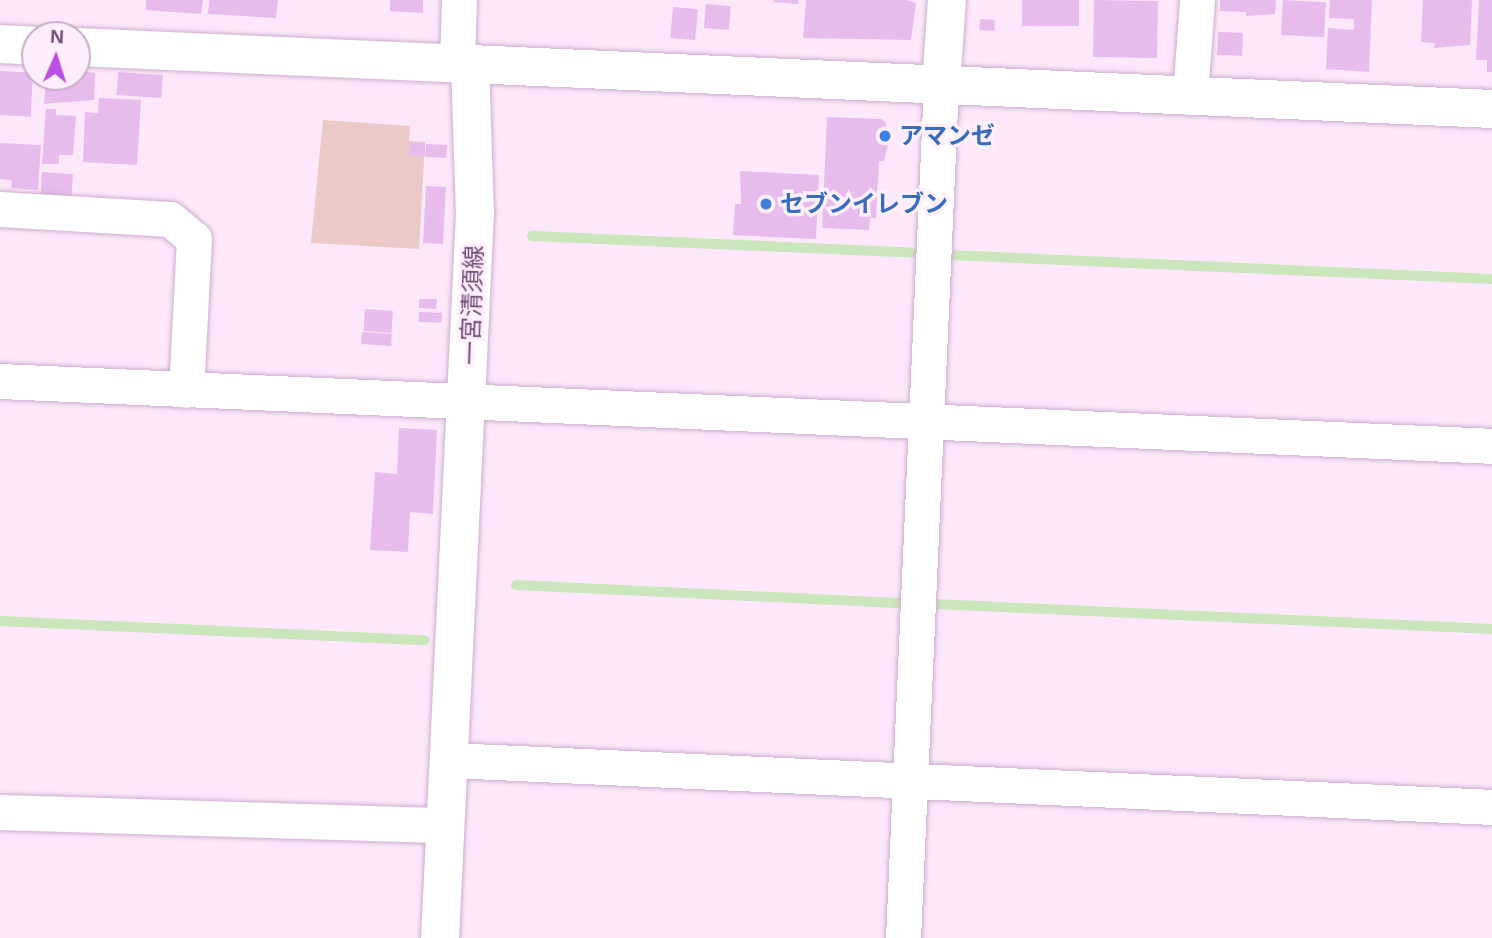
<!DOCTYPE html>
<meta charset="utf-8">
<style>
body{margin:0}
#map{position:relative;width:1492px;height:938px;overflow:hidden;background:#fce8fa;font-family:Helvetica,"Noto Sans JP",sans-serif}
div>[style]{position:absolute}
.green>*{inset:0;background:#eac9c6}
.stream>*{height:10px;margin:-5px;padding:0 5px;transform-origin:5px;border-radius:5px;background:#cbe6bc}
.building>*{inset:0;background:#e7bbec;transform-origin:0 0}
.roads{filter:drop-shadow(0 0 2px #ccaece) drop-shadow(0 0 2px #ccaece)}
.minor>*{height:35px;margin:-17.5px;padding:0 17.5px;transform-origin:17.5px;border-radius:17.5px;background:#fff}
.tertiary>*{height:38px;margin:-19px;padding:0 19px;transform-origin:19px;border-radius:19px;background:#fff}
.secondary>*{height:38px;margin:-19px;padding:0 19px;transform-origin:19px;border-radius:19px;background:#fff}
.dots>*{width:19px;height:19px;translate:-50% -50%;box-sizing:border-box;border:4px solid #ffeefd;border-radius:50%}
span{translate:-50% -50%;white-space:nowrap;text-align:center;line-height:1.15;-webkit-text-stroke:7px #ffeefd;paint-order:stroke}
.shop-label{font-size:24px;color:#366cbe;font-weight:700}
.left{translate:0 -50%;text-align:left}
.street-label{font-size:24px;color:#704c76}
.north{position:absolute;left:21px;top:21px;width:70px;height:70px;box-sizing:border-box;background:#ffeefd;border:2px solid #c6adc7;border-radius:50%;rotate:3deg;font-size:19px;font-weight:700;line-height:28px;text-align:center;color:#704c76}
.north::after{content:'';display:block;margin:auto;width:24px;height:32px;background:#b950e3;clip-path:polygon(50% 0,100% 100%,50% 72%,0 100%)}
</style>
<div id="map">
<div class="green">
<i style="clip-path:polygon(323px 120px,410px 126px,409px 141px,425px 142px,419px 249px,311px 243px)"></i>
</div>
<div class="stream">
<i style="left:532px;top:236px;width:384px;rotate:2.5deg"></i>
<i style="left:949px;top:255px;width:544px;rotate:2.53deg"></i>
<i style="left:516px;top:585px;width:386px;rotate:2.7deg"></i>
<i style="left:933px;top:604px;width:560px;rotate:2.56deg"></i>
<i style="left:0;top:621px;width:425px;rotate:2.6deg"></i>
</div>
<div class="building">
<i style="clip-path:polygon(146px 0,203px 0,201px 14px,146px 10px)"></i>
<i style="clip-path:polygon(209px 0,278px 0,276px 18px,208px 14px)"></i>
<i style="clip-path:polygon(390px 0,423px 0,423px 13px,390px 11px)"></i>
<i style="clip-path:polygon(774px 0,798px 0,798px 4px,774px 2px)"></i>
<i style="clip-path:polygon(806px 0,907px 0,916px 3px,911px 40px,803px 38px)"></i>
<i style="left:1022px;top:0;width:57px;height:26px"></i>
<i style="left:1094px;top:0;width:64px;height:57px;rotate:1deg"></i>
<i style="clip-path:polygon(1220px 0,1276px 0,1275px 14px,1246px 16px,1246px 12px,1220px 11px)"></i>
<i style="left:1283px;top:0;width:43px;height:35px;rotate:3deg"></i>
<i style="clip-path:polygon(1330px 0,1372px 0,1369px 72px,1326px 69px,1328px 28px,1354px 30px,1354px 19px,1329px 18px)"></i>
<i style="clip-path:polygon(1423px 0,1472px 0,1470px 45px,1434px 48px,1435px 43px,1421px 42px)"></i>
<i style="clip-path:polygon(1479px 0,1492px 0,1492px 72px,1487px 72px,1487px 60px,1476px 60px)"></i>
<i style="left:706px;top:4px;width:25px;height:24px;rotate:5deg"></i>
<i style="left:673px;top:7px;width:25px;height:31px;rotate:5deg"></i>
<i style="left:980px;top:19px;width:15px;height:11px;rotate:4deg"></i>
<i style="left:1218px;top:32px;width:25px;height:23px;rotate:2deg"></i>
<i style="clip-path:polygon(77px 70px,95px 73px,94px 100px,44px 104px,46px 77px,77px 77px)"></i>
<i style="left:0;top:71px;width:33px;height:44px;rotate:3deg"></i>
<i style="left:118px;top:72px;width:45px;height:23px;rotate:4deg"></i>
<i style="clip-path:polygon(99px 98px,141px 100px,137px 165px,83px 162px,85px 112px,98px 113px)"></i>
<i style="clip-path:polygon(46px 109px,56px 109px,56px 115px,76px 116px,73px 155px,59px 155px,59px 164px,42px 164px)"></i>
<i style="clip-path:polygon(827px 117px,881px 119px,886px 123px,886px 132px,891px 133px,884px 161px,879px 161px,876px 218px,870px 218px,869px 230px,822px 228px)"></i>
<i style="clip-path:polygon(0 143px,41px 145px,38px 190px,11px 188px,12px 180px,0 179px)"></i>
<i style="left:409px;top:143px;width:16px;height:13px"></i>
<i style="left:426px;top:144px;width:21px;height:13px;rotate:3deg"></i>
<i style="clip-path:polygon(740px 171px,819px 175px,816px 239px,733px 235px,735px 204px,741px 204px)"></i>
<i style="left:42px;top:172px;width:31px;height:23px;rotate:4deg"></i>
<i style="left:426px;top:186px;width:20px;height:57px;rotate:3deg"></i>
<i style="clip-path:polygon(419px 299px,437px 299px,436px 309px,419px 308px)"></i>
<i style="left:365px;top:309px;width:28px;height:22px;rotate:4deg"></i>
<i style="left:419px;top:312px;width:23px;height:10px;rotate:2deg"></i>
<i style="left:362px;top:332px;width:30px;height:12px;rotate:4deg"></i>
<i style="clip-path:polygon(399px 428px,437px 430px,433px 514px,410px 512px,408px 552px,370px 550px,375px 472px,397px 474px)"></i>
</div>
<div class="roads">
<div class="minor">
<i style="left:457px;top:63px;width:63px;rotate:-88.2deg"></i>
<i style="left:1190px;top:96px;width:96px;rotate:-85.8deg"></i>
<i style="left:0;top:209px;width:170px;rotate:3.4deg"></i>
<i style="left:170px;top:219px;width:31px;rotate:40deg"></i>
<i style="left:194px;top:239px;width:151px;rotate:93deg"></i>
<i style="left:0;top:381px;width:1493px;rotate:2.49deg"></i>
<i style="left:450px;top:760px;width:1043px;rotate:2.58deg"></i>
<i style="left:0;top:812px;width:446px;rotate:1.7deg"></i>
<i style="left:903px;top:938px;width:854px;rotate:-87.45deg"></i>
</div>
<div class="tertiary">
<i style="left:470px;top:64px;width:1023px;rotate:2.52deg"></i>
<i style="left:941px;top:85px;width:85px;rotate:-86deg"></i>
</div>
<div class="secondary">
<i style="left:0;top:44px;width:35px;rotate:3deg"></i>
<i style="left:77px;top:47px;width:393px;rotate:2.5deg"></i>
<i style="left:470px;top:64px;width:149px;rotate:88.1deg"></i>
<i style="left:475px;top:213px;width:726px;rotate:92.76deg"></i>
</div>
</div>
<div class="dots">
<i style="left:885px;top:136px;background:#3f7fe0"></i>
<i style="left:766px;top:204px;background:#3f7fe0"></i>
</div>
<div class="shop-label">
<span class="left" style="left:899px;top:136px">アマンゼ</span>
<span class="left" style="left:780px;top:204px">セブンイレブン</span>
</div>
<div class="street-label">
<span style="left:472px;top:305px;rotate:-88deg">一宮清須線</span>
</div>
<div class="north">N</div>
</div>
